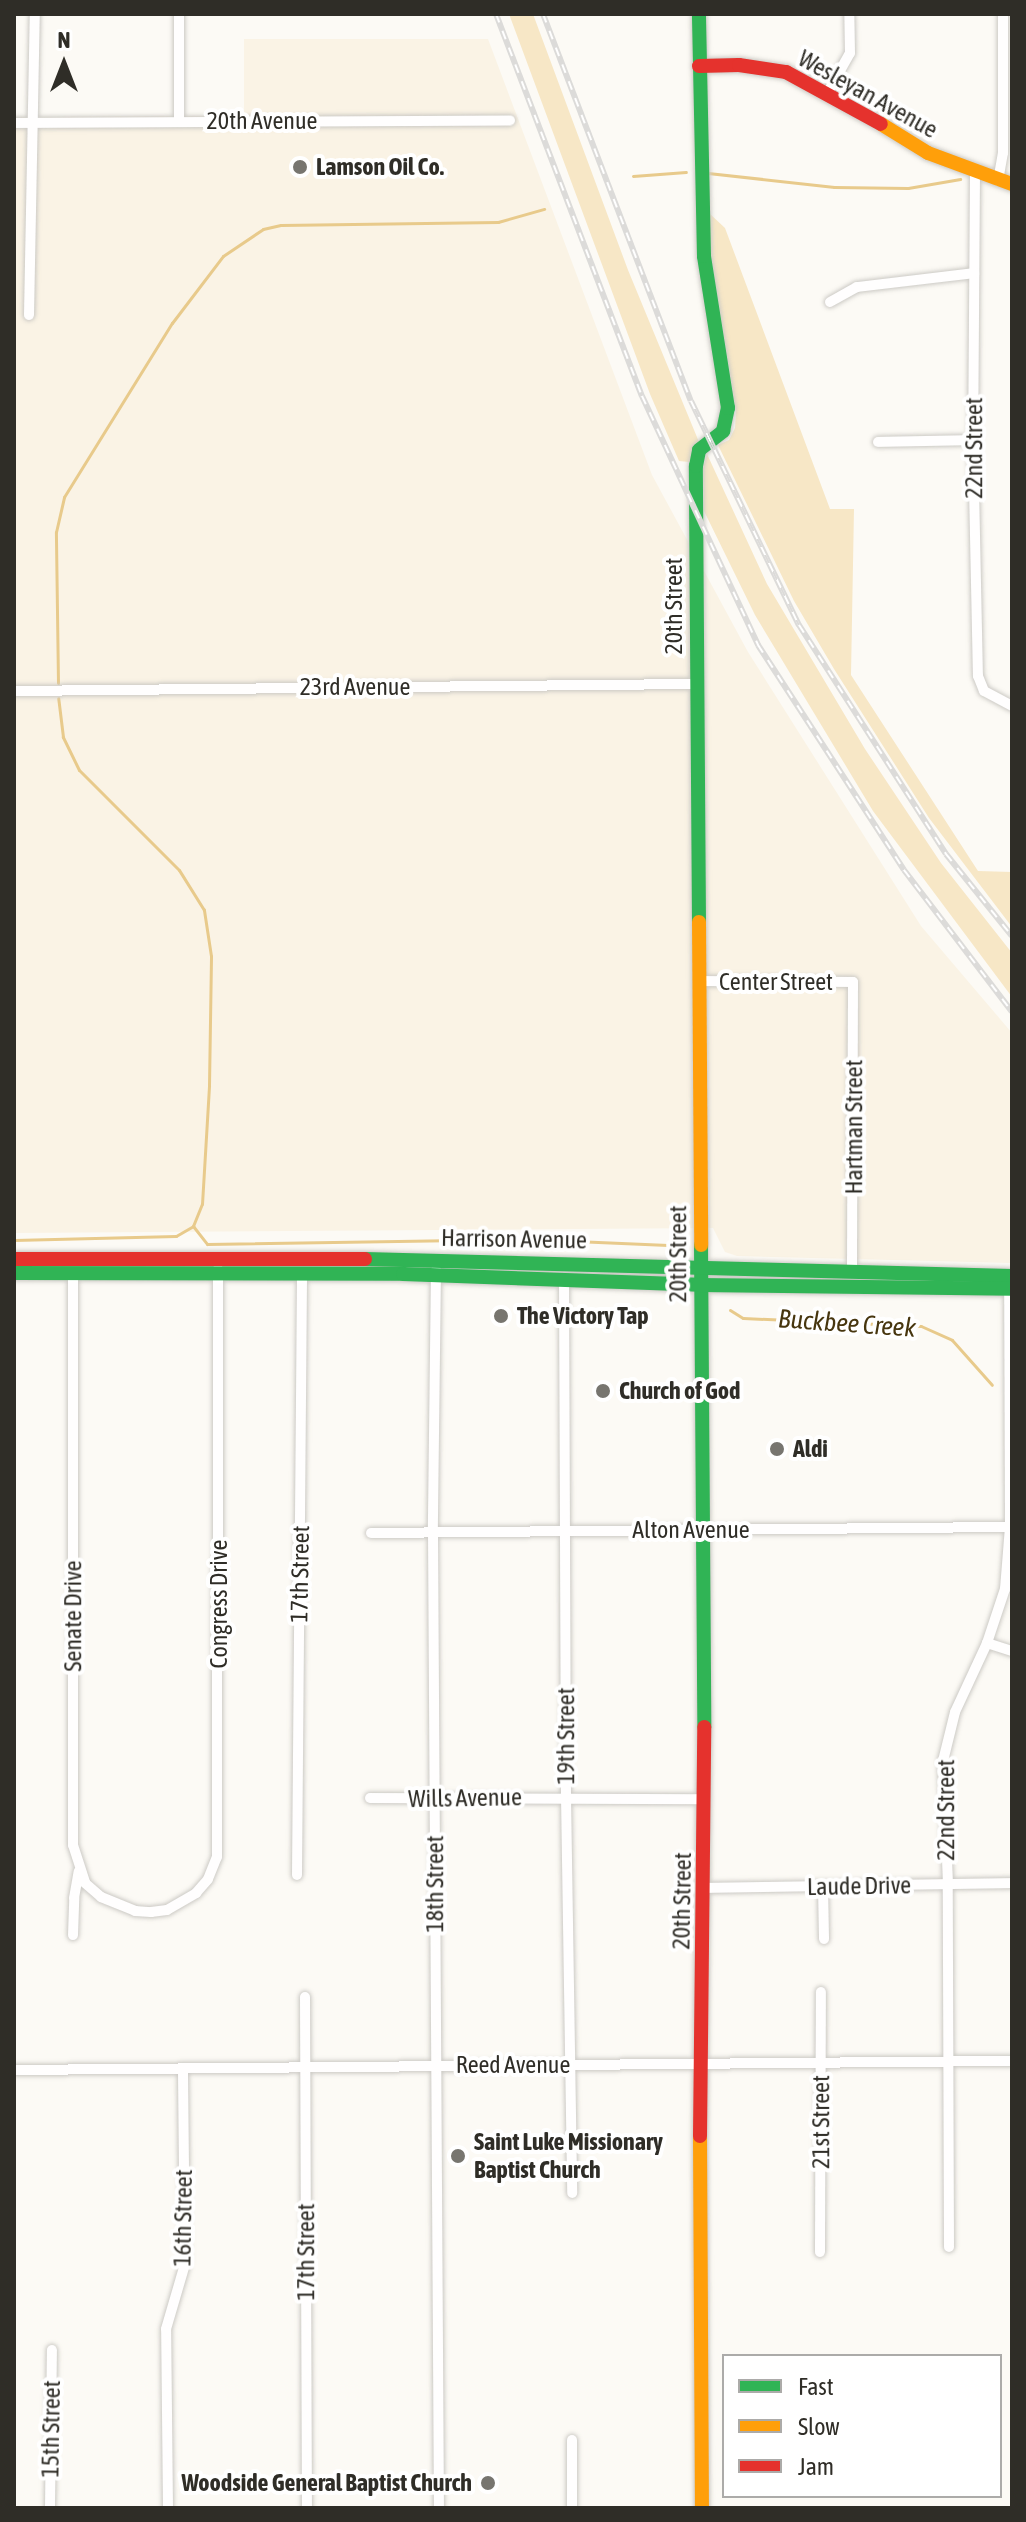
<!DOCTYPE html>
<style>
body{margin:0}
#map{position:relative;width:1026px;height:2522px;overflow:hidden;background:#fcfaf5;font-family:"Asap Condensed",sans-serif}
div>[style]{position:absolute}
.built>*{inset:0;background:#faf3e5}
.green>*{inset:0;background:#f7e7c6}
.stream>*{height:3px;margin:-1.5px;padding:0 1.5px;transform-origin:1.5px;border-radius:1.5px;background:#e8ca8b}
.roads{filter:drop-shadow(0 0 2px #cccac5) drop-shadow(0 0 2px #cccac5)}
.street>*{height:10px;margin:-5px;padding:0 5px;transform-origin:5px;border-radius:5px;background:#fffefe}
.fast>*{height:14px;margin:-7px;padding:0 7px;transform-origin:7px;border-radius:7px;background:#30b455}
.slow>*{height:14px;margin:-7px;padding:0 7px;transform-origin:7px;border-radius:7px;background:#ff9f0a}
.jam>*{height:14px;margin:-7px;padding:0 7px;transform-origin:7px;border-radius:7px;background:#e5322d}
.rail>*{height:6px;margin-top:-3px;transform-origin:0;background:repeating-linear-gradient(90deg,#fff 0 9px,#dcdbd9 0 18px);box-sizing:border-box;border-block:2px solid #dcdbd9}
.dots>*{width:22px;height:22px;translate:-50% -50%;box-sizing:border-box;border:4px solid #fff;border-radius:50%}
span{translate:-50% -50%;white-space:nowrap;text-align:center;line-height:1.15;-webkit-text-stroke:8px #fff;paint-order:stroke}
.street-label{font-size:24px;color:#2f2d27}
.poi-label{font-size:24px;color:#2f2d27;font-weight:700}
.left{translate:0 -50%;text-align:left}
.right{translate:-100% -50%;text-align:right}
.water-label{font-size:26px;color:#47360f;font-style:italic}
.frame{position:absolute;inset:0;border:16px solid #2f2d27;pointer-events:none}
.legend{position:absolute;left:722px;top:2354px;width:280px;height:144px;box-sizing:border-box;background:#fff;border:2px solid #acaba9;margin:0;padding:10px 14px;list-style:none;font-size:24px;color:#2f2d27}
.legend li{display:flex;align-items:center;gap:16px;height:40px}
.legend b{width:40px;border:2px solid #acaba9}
.north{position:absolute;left:24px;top:24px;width:80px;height:80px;-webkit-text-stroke:6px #fff;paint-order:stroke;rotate:0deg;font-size:22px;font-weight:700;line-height:32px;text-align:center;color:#2f2d27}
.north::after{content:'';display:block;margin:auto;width:28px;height:36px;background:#2f2d27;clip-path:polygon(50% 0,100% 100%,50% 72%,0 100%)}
</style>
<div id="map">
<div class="built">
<i style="clip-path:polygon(244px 39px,488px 39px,652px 475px,748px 652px,921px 926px,1012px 1033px,1012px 1263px,737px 1256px,725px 1252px,713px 1228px,14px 1233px,14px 117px,244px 116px)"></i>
</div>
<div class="green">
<i style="clip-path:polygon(509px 14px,533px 14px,628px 270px,699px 442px,689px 462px,679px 461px,650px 394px)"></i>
<i style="clip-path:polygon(709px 213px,725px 228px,830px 509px,854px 509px,851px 675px,978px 871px,1012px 872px,1012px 927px,929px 818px,834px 669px,794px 601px,718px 445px,729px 440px,735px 428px,736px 411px,711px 257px)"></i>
<i style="clip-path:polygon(707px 454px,767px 584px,865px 749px,941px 863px,1012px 953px,1012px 997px,873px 811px,755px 615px,704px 511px,703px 468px)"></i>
</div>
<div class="stream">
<i style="left:708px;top:173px;width:127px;rotate:6.3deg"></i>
<i style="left:834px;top:187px;width:74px;rotate:0.8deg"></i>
<i style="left:908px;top:188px;width:53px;rotate:-9.8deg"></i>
<i style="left:633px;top:176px;width:53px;rotate:-4.3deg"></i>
<i style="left:58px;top:683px;width:151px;rotate:-90.8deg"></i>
<i style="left:56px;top:532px;width:36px;rotate:-77deg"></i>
<i style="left:64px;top:497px;width:205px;rotate:-58.2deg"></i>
<i style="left:172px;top:323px;width:84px;rotate:-52.7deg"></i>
<i style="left:223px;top:256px;width:48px;rotate:-34deg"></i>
<i style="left:263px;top:229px;width:18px;rotate:-13deg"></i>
<i style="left:281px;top:225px;width:217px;rotate:-0.8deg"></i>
<i style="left:498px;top:222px;width:48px;rotate:-15.8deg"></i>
<i style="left:193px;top:1226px;width:23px;rotate:52deg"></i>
<i style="left:207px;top:1244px;width:321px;rotate:-0.9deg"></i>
<i style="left:528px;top:1239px;width:140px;rotate:2.5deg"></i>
<i style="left:14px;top:1240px;width:162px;rotate:-1.4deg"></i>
<i style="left:176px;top:1236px;width:20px;rotate:-30deg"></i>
<i style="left:193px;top:1226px;width:24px;rotate:-68deg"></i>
<i style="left:202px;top:1204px;width:119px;rotate:-86.6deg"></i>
<i style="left:209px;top:1085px;width:129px;rotate:-89.1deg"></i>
<i style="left:211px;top:956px;width:47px;rotate:-98.7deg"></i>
<i style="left:204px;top:910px;width:47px;rotate:-122deg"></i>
<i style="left:179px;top:870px;width:141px;rotate:-135deg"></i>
<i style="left:79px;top:770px;width:37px;rotate:-116deg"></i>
<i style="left:63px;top:737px;width:39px;rotate:-97deg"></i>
<i style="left:730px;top:1310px;width:15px;rotate:32deg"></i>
<i style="left:743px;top:1318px;width:178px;rotate:2.6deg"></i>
<i style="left:921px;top:1326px;width:34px;rotate:24deg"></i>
<i style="left:952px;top:1340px;width:60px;rotate:48.4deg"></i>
</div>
<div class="roads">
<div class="street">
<i style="left:828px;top:92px;width:45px;rotate:-60.6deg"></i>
<i style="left:850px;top:53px;width:39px;rotate:-91deg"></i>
<i style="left:179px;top:121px;width:107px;rotate:-90deg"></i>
<i style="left:14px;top:123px;width:496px;rotate:-0.3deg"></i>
<i style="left:975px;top:173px;width:267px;rotate:90.4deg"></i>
<i style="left:973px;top:440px;width:236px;rotate:88.8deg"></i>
<i style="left:978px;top:676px;width:16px;rotate:68deg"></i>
<i style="left:984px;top:691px;width:32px;rotate:28deg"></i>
<i style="left:998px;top:181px;width:28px;rotate:-80deg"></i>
<i style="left:1003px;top:153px;width:139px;rotate:-90deg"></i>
<i style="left:830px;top:302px;width:31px;rotate:-29deg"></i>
<i style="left:857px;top:287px;width:118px;rotate:-6.8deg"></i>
<i style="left:29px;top:315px;width:301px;rotate:-88.9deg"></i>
<i style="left:878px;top:442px;width:95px;rotate:-1.2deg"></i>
<i style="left:14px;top:691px;width:683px;rotate:-0.59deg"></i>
<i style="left:699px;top:981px;width:154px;rotate:0.4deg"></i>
<i style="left:853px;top:982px;width:291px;rotate:90.2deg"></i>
<i style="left:436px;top:1270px;width:262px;rotate:90.7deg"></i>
<i style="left:433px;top:1532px;width:976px;rotate:89.65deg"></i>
<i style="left:73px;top:1273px;width:572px;rotate:90deg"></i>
<i style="left:73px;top:1845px;width:40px;rotate:72deg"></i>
<i style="left:85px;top:1883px;width:21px;rotate:41deg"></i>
<i style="left:101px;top:1897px;width:37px;rotate:22deg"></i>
<i style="left:135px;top:1911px;width:16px;rotate:4deg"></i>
<i style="left:151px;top:1912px;width:16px;rotate:-7deg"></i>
<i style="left:167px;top:1910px;width:34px;rotate:-30deg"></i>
<i style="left:196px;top:1893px;width:18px;rotate:-49deg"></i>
<i style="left:208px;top:1879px;width:24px;rotate:-68deg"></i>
<i style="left:217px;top:1857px;width:588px;rotate:-89.9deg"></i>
<i style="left:564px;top:1279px;width:517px;rotate:89.78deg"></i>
<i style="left:566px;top:1796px;width:397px;rotate:89.1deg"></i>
<i style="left:371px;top:1533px;width:639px;rotate:-0.54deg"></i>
<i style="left:987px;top:1643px;width:26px;rotate:18deg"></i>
<i style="left:370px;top:1798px;width:334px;rotate:0.2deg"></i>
<i style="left:297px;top:1875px;width:602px;rotate:-89.52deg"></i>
<i style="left:823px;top:1886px;width:53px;rotate:88.9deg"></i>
<i style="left:705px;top:1888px;width:307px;rotate:-0.9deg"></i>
<i style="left:73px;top:1935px;width:37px;rotate:-88deg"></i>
<i style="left:74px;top:1898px;width:27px;rotate:-80deg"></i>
<i style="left:305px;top:1997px;width:511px;rotate:89.78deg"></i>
<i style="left:14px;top:2070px;width:998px;rotate:-0.52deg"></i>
<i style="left:949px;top:2247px;width:363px;rotate:-90.2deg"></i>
<i style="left:948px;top:1884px;width:123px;rotate:-92.3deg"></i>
<i style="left:943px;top:1761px;width:50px;rotate:-76.2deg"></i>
<i style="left:955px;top:1712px;width:76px;rotate:-65.1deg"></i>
<i style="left:987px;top:1643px;width:57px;rotate:-71.6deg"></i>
<i style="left:1005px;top:1589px;width:62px;rotate:-85.4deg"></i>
<i style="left:1010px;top:1527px;width:238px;rotate:-90.2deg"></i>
<i style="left:820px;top:2252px;width:260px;rotate:-89.8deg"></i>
<i style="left:50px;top:2508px;width:158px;rotate:-89.3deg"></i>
<i style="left:168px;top:2508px;width:179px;rotate:-90.6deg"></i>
<i style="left:166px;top:2329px;width:68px;rotate:-73.7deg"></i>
<i style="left:185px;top:2264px;width:195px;rotate:-90.6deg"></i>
<i style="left:572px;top:2508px;width:68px;rotate:-90deg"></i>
</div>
<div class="fast">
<i style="left:699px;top:922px;width:456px;rotate:-90.4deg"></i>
<i style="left:696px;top:466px;width:16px;rotate:-79deg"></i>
<i style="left:699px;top:450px;width:31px;rotate:-38deg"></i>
<i style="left:723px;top:431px;width:24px;rotate:-78deg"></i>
<i style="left:728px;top:408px;width:154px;rotate:-99deg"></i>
<i style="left:704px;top:256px;width:242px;rotate:-91.2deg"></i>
<i style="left:701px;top:1245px;width:482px;rotate:89.6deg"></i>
<i style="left:365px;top:1259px;width:647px;rotate:1.51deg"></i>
<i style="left:14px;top:1273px;width:389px;rotate:0.1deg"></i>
<i style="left:403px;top:1274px;width:296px;rotate:2.1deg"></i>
<i style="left:699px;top:1285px;width:313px;rotate:0.7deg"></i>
</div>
<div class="slow">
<i style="left:881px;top:124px;width:55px;rotate:31.7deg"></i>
<i style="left:928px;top:153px;width:90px;rotate:20.3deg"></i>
<i style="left:699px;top:922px;width:323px;rotate:89.6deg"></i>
<i style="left:700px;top:2136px;width:372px;rotate:89.7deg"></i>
</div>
<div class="jam">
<i style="left:699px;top:66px;width:40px;rotate:-1.4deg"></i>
<i style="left:739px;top:65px;width:48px;rotate:8.5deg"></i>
<i style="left:786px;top:72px;width:108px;rotate:28.7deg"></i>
<i style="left:14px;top:1259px;width:351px"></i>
<i style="left:700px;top:2136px;width:409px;rotate:-89.4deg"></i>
</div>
</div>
<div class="rail">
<i style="left:496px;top:14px;width:409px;rotate:69.1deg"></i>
<i style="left:642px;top:396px;width:275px;rotate:65deg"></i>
<i style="left:758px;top:645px;width:268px;rotate:57deg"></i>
<i style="left:904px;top:870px;width:178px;rotate:52.7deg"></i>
<i style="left:543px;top:14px;width:414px;rotate:69.1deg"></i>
<i style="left:691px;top:401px;width:249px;rotate:64.3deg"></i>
<i style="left:799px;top:625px;width:272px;rotate:57.3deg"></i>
<i style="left:946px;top:854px;width:105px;rotate:51.2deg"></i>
</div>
<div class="dots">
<i style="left:300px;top:167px;background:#77756f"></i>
<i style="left:501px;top:1316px;background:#77756f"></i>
<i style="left:603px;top:1391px;background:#77756f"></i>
<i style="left:777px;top:1449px;background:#77756f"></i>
<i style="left:458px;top:2156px;background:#77756f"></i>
<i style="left:488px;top:2483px;background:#77756f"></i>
</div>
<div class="street-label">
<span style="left:868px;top:94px;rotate:29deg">Wesleyan Avenue</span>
<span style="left:262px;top:121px">20th Avenue</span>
<span style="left:974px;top:448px;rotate:-90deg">22nd Street</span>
<span style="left:674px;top:606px;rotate:-90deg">20th Street</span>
<span style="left:355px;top:687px">23rd Avenue</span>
<span style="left:776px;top:982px">Center Street</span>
<span style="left:854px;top:1127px;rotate:-90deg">Hartman Street</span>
<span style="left:514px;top:1239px;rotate:1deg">Harrison Avenue</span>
<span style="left:678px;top:1254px;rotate:-90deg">20th Street</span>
<span style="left:691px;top:1530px">Alton Avenue</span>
<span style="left:300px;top:1574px;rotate:-89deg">17th Street</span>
<span style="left:219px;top:1604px;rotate:-90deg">Congress Drive</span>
<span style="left:73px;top:1616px;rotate:-90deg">Senate Drive</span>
<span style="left:566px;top:1736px;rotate:-90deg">19th Street</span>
<span style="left:465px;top:1798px;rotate:-1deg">Wills Avenue</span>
<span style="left:946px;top:1810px;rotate:-90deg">22nd Street</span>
<span style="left:435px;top:1884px;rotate:-90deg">18th Street</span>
<span style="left:859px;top:1886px;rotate:-1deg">Laude Drive</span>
<span style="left:682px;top:1901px;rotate:-89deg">20th Street</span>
<span style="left:513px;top:2065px">Reed Avenue</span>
<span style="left:821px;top:2122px;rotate:-90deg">21st Street</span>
<span style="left:183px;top:2218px;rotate:-89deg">16th Street</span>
<span style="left:306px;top:2252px;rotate:-90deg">17th Street</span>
<span style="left:51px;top:2429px;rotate:-89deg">15th Street</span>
</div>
<div class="poi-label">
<span class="left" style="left:316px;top:167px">Lamson Oil Co.</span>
<span class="left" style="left:517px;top:1316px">The Victory Tap</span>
<span class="left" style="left:619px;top:1391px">Church of God</span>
<span class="left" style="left:793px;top:1449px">Aldi</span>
<span class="left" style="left:474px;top:2156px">Saint Luke Missionary<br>Baptist Church</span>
<span class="right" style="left:472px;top:2483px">Woodside General Baptist Church</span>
</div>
<div class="water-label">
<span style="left:847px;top:1324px;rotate:4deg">Buckbee Creek</span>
</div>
<div class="frame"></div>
<ul class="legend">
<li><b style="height:10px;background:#30b455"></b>Fast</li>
<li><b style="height:10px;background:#ff9f0a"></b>Slow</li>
<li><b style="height:10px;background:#e5322d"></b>Jam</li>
</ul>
<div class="north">N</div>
</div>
